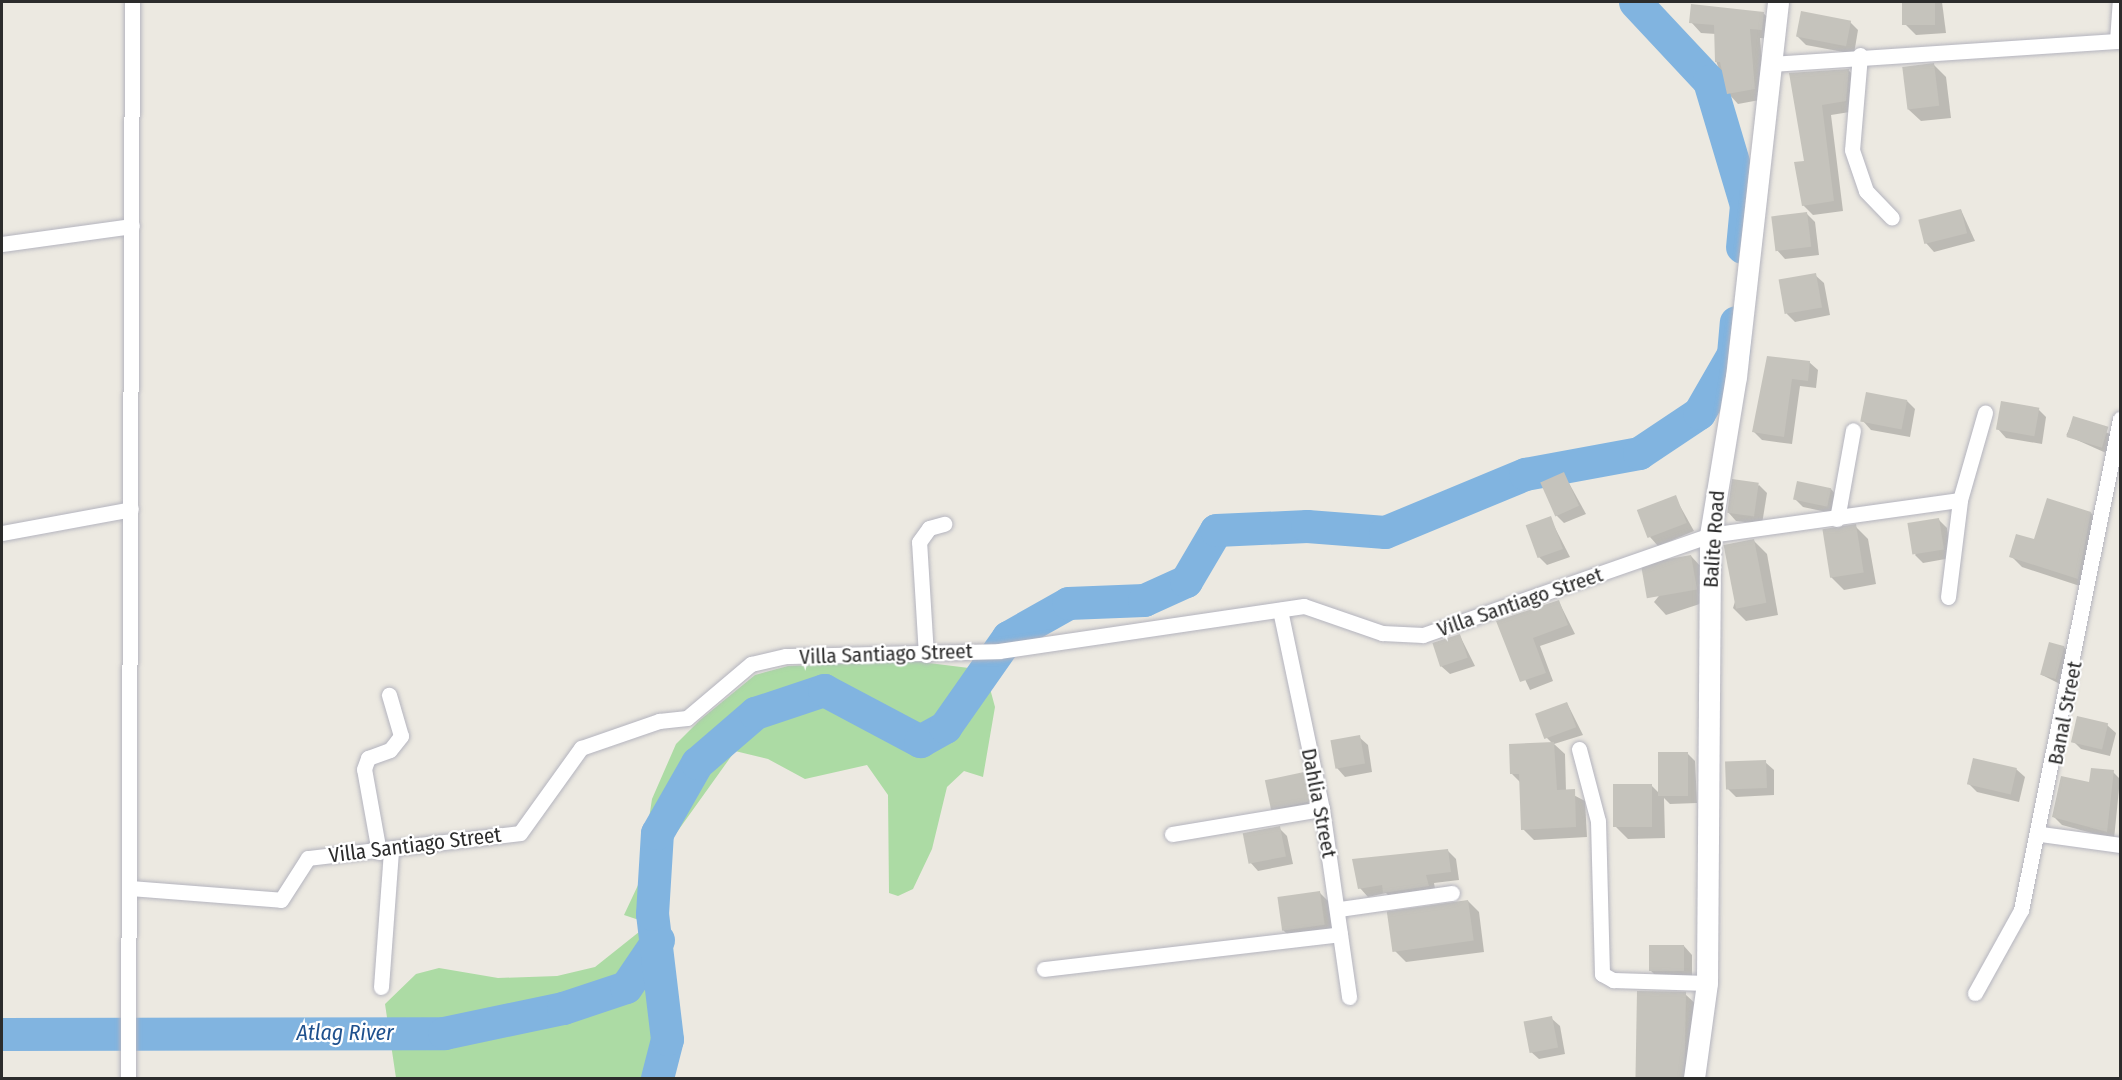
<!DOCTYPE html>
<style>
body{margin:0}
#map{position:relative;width:2122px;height:1080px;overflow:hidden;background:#ece9e1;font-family:"Fira Sans Condensed",sans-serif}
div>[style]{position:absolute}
.green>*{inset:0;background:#acdba4}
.shadow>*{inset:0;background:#0003;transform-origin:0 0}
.river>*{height:33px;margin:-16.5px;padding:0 16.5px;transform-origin:16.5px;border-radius:16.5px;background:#81b4e0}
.building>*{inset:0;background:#c5c3bc;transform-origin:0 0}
.roads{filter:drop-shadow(0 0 2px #b4b4be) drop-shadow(0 0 2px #b4b4be)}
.street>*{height:15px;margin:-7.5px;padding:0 7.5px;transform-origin:7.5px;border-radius:7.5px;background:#fff}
.secondary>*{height:21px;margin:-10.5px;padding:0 10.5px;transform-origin:10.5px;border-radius:10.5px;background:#fff}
span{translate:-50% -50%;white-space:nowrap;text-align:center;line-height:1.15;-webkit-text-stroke:4.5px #fff;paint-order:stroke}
.street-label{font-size:21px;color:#2c2c2c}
.water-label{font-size:22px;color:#1f518e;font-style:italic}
.frame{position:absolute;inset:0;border:3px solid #2c2c2c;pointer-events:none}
</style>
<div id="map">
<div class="green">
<i style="clip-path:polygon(913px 661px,985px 670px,995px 707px,983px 777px,964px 771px,947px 787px,932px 849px,913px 889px,898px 896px,889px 893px,888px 795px,867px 765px,805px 779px,768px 759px,735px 751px,672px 839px,668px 897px,661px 899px,661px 908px,636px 919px,624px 915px,639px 883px,652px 799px,676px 744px,700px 720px,755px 675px,788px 666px)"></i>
<i style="clip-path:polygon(664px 922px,679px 1031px,669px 1078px,396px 1078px,385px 1004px,416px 974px,439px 968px,498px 978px,557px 976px,595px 967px,644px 928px)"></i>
</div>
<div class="shadow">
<i style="clip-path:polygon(1903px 2px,1942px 2px,1946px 33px,1916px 35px,1905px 24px)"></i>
<i style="clip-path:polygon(1763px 13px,1774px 23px,1772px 39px,1760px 38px,1765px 99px,1738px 104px,1728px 93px,1716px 61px,1716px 34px,1701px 33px,1691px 22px)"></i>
<i style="clip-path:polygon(1850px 22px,1858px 30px,1854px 54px,1806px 45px,1797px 36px)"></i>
<i style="clip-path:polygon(1934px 65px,1946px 77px,1951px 118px,1921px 121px,1908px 109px)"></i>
<i style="clip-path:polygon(1848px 70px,1859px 80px,1856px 111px,1831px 115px,1843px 211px,1813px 215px,1803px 205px,1805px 162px,1791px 74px)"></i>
<i style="clip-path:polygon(1961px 210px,1975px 241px,1934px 252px,1926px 243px)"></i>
<i style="clip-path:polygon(1807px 214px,1815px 222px,1819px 255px,1785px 259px,1777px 250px)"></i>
<i style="clip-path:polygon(1815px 275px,1824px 283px,1830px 315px,1795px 322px,1787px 314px,1781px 282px)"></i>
<i style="clip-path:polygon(1768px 358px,1809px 362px,1818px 370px,1816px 388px,1800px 386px,1792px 444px,1762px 440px,1754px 432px)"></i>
<i style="clip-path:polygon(1907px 401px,1915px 409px,1910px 437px,1871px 430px,1863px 421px)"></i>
<i style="clip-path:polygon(2038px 409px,2046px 417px,2042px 444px,2006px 438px,1998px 429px)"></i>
<i style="left:2074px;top:418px;width:46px;height:19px;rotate:24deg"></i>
<i style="clip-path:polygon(1564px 474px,1586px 514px,1564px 523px,1556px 515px)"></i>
<i style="clip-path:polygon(1759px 485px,1767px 493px,1762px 524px,1736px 521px,1728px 512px)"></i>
<i style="clip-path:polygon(1831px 489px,1839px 498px,1836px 514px,1803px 507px,1795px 499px)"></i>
<i style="clip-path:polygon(1675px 497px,1694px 531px,1658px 546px,1650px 537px)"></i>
<i style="clip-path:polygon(2091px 513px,2102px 524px,2089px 589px,2022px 567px,2011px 556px)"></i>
<i style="clip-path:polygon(1550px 518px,1570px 557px,1547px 565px,1539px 557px)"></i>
<i style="clip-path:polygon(1939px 520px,1947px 528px,1951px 558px,1923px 563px,1915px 555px)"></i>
<i style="clip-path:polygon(1855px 526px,1868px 539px,1876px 584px,1844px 590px,1831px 577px)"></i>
<i style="clip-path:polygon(1754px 541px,1767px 554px,1778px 615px,1746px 621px,1733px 608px)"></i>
<i style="clip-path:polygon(1691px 556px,1703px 569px,1709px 601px,1666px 615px,1654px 602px)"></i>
<i style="clip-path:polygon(1559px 602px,1575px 634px,1540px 646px,1553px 681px,1530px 690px,1498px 622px)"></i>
<i style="clip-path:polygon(1460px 636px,1475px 666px,1450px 674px,1441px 666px)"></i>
<i style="clip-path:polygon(2064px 647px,2072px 656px,2066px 687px,2042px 675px)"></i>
<i style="clip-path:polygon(1567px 703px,1583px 735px,1554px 744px,1565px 754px,1566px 791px,1585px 801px,1587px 837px,1534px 840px,1523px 829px,1521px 783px,1512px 774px,1552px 743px,1545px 736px)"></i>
<i style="clip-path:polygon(2107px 725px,2116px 733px,2110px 756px,2081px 749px,2073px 741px)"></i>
<i style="clip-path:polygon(1359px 737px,1368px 745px,1372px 772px,1345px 777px,1337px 768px)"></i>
<i style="clip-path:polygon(1687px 753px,1695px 761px,1697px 803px,1670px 804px,1664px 798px,1665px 838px,1628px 839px,1616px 827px,1651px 785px,1661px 795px)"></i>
<i style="clip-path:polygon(1765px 762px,1774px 770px,1774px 795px,1736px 797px,1727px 788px)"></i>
<i style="clip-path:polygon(2016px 769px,2025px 777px,2019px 802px,1977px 792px,1969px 784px)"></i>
<i style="clip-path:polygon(2113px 772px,2120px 779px,2114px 839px,2062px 825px,2053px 816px)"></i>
<i style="clip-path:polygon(1303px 773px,1311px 782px,1317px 809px,1280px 815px,1272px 807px)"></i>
<i style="clip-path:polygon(1279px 828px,1287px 836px,1293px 864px,1258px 871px,1250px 862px)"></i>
<i style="clip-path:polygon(1448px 851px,1456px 859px,1459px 880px,1434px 883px,1436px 894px,1393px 900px,1386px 893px,1368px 897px,1360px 888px)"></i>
<i style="clip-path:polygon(1320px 893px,1333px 906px,1337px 938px,1296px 943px,1283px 930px)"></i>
<i style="clip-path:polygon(1468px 901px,1479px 912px,1484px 952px,1406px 962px,1395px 951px)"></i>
<i style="clip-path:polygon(1684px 946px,1692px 955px,1692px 980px,1659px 979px,1651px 971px)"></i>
<i style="clip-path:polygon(1639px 992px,1685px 994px,1698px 1006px,1694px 1078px,1639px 1078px)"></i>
<i style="clip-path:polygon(1551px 1018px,1560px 1026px,1565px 1054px,1539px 1059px,1530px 1051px)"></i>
</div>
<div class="river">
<i style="left:1635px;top:2px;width:108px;rotate:46.9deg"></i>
<i style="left:1709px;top:81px;width:129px;rotate:73.4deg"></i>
<i style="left:1746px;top:205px;width:42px;rotate:95.4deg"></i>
<i style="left:2px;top:1034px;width:442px;rotate:-0.1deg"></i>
<i style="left:444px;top:1033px;width:122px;rotate:-11.9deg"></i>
<i style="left:563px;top:1008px;width:66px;rotate:-18.4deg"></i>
<i style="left:626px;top:987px;width:57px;rotate:-55.8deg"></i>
<i style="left:657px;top:1078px;width:40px;rotate:-75.6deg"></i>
<i style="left:667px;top:1039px;width:126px;rotate:-96.8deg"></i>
<i style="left:652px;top:914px;width:81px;rotate:-86.5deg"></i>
<i style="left:657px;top:833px;width:81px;rotate:-60.3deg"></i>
<i style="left:697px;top:763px;width:77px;rotate:-40.8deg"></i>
<i style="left:755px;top:713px;width:73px;rotate:-18.4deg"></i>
<i style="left:824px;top:690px;width:109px;rotate:28deg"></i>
<i style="left:920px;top:741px;width:29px;rotate:-29deg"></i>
<i style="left:945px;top:727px;width:110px;rotate:-55deg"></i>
<i style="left:1008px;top:637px;width:69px;rotate:-29.5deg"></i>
<i style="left:1068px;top:603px;width:76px;rotate:-2.3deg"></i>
<i style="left:1144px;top:600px;width:46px;rotate:-24.3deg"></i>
<i style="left:1186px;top:581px;width:59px;rotate:-59.5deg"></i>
<i style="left:1216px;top:530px;width:91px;rotate:-2.5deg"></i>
<i style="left:1307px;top:526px;width:78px;rotate:4.4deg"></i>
<i style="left:1385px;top:532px;width:152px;rotate:-22.5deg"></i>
<i style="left:1525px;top:474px;width:116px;rotate:-10.4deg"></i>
<i style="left:1639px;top:453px;width:72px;rotate:-33.7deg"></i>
<i style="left:1699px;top:413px;width:68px;rotate:-60deg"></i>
<i style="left:1733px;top:354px;width:32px;rotate:-85deg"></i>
</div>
<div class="building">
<i style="left:1902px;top:2px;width:33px;height:23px"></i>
<i style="clip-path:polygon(1691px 4px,1764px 12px,1762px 30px,1750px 29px,1755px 89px,1727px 94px,1720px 62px,1715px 62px,1714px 25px,1689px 23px)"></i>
<i style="left:1801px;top:11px;width:51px;height:26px;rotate:11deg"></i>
<i style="left:1934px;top:63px;width:43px;height:32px;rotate:83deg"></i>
<i style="clip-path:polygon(1849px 69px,1846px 101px,1822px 105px,1834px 201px,1802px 206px,1794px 162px,1804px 161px,1789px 73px)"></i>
<i style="left:1961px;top:209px;width:25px;height:44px;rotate:76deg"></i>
<i style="left:1807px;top:212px;width:35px;height:36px;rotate:83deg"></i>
<i style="left:1816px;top:273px;width:35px;height:38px;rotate:80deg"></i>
<i style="clip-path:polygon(1767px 356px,1810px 361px,1808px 381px,1792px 379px,1784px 437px,1752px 432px)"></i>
<i style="left:1866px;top:392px;width:42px;height:30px;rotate:11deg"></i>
<i style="left:2001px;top:401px;width:39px;height:29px;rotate:10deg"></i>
<i style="left:2073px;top:416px;width:37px;height:22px;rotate:17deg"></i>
<i style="left:1564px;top:472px;width:37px;height:26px;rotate:66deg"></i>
<i style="left:1732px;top:479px;width:27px;height:34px;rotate:8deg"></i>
<i style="left:1797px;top:481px;width:35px;height:19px;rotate:12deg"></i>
<i style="left:1676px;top:495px;width:30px;height:42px;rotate:69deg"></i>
<i style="clip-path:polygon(2047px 498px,2091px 512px,2078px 579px,2009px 557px,2016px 534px,2034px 539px)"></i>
<i style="left:1551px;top:516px;width:35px;height:27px;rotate:70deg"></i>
<i style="left:1939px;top:518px;width:32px;height:32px;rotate:81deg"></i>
<i style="left:1856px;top:524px;width:49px;height:34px;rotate:81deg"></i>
<i style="left:1754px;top:539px;width:65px;height:31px;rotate:79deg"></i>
<i style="left:1691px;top:555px;width:35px;height:51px;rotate:80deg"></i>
<i style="clip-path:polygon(1559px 600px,1568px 625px,1533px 638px,1546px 673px,1520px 682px,1496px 621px)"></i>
<i style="left:1460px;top:634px;width:25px;height:29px;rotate:72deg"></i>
<i style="left:2049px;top:642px;width:16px;height:34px;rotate:15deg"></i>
<i style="left:1567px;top:702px;width:27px;height:34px;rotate:70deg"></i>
<i style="left:2077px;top:716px;width:32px;height:27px;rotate:13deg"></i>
<i style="left:1360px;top:735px;width:29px;height:30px;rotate:80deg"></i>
<i style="clip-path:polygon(1554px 742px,1557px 790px,1575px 789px,1576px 827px,1521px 830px,1519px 774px,1510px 774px,1509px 744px)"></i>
<i style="left:1658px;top:752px;width:30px;height:44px"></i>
<i style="left:1973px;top:758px;width:45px;height:27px;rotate:13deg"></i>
<i style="left:1766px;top:760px;width:28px;height:41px;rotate:88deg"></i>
<i style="clip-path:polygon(2091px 768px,2114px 770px,2107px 832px,2052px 817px,2061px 776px,2089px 782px)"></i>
<i style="left:1304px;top:772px;width:30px;height:40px;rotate:78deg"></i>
<i style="left:1613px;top:784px;width:39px;height:43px"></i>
<i style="left:1280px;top:826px;width:31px;height:38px;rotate:79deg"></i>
<i style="clip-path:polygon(1448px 849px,1451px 872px,1426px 875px,1429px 886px,1383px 893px,1382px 885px,1358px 889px,1352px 859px)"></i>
<i style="left:1320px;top:891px;width:34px;height:43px;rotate:82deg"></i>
<i style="left:1468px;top:900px;width:41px;height:82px;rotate:82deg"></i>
<i style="left:1649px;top:945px;width:35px;height:26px"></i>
<i style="left:1637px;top:991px;width:49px;height:87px;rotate:1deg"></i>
<i style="left:1552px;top:1016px;width:32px;height:29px;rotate:79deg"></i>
</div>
<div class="roads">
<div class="street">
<i style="left:2117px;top:41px;width:39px;rotate:-86deg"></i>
<i style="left:1860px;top:55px;width:95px;rotate:94.8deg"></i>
<i style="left:1852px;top:150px;width:43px;rotate:71.1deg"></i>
<i style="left:1866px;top:191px;width:37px;rotate:46deg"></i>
<i style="left:1771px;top:64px;width:350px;rotate:-3.8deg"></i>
<i style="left:2px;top:244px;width:131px;rotate:-7.9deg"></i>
<i style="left:1837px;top:519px;width:90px;rotate:-79.8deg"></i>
<i style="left:2px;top:533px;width:131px;rotate:-10.5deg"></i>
<i style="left:1948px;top:597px;width:98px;rotate:-82.9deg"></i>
<i style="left:1960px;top:500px;width:91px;rotate:-74deg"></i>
<i style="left:1280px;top:610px;width:203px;rotate:78.1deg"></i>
<i style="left:1322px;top:809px;width:190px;rotate:81.8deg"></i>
<i style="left:926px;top:655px;width:113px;rotate:-93.5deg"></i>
<i style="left:919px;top:542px;width:17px;rotate:-54deg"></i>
<i style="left:929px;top:528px;width:16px;rotate:-15deg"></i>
<i style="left:1579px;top:749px;width:74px;rotate:75.2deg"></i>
<i style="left:1598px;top:821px;width:153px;rotate:88.5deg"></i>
<i style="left:1602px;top:974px;width:13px;rotate:29deg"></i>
<i style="left:1613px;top:980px;width:94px;rotate:1.8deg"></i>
<i style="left:1172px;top:834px;width:152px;rotate:-9.5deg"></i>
<i style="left:2041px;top:834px;width:80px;rotate:7.9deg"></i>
<i style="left:379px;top:852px;width:84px;rotate:-100.2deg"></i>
<i style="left:364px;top:769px;width:12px;rotate:-70deg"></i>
<i style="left:368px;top:758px;width:23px;rotate:-20deg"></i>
<i style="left:390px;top:750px;width:18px;rotate:-52deg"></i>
<i style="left:401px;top:736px;width:43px;rotate:-106.3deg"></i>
<i style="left:130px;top:888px;width:151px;rotate:4.5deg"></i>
<i style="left:281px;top:900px;width:50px;rotate:-57.3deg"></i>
<i style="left:308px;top:858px;width:213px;rotate:-6.7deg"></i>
<i style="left:520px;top:833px;width:105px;rotate:-54.3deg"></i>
<i style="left:581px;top:748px;width:83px;rotate:-19.1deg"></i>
<i style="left:659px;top:721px;width:28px;rotate:-6deg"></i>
<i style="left:687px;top:718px;width:84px;rotate:-40.2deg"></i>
<i style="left:751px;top:664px;width:36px;rotate:-13deg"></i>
<i style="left:786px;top:656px;width:213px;rotate:-1.3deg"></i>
<i style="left:999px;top:651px;width:308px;rotate:-8.4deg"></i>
<i style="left:1304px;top:606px;width:83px;rotate:19.1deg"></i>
<i style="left:1382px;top:633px;width:41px;rotate:2.8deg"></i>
<i style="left:1423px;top:635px;width:304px;rotate:-19.2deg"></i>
<i style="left:1710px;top:535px;width:252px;rotate:-8deg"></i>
<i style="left:1339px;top:909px;width:114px;rotate:-8.1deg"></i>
<i style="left:1044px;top:969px;width:298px;rotate:-6.7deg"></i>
<i style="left:381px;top:987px;width:136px;rotate:-85.8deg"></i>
<i style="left:1975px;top:993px;width:95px;rotate:-61deg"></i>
<i style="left:2021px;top:910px;width:501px;rotate:-78.6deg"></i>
<i style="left:128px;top:1078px;width:1076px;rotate:-89.79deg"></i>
</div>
<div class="secondary">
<i style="left:1694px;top:1078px;width:96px;rotate:-82.2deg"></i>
<i style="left:1707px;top:983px;width:448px;rotate:-89.6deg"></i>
<i style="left:1710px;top:535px;width:160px;rotate:-80.7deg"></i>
<i style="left:1736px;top:377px;width:377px;rotate:-83.6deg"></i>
</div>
</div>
<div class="street-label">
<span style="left:1714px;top:539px;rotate:-86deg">Balite Road</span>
<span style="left:1520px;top:602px;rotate:-19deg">Villa Santiago Street</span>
<span style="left:886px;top:654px;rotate:-2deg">Villa Santiago Street</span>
<span style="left:2065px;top:713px;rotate:-79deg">Banal Street</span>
<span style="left:1319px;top:803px;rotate:79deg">Dahlia Street</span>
<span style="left:415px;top:845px;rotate:-7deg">Villa Santiago Street</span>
</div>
<div class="water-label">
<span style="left:345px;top:1033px">Atlag River</span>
</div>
<div class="frame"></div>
</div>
